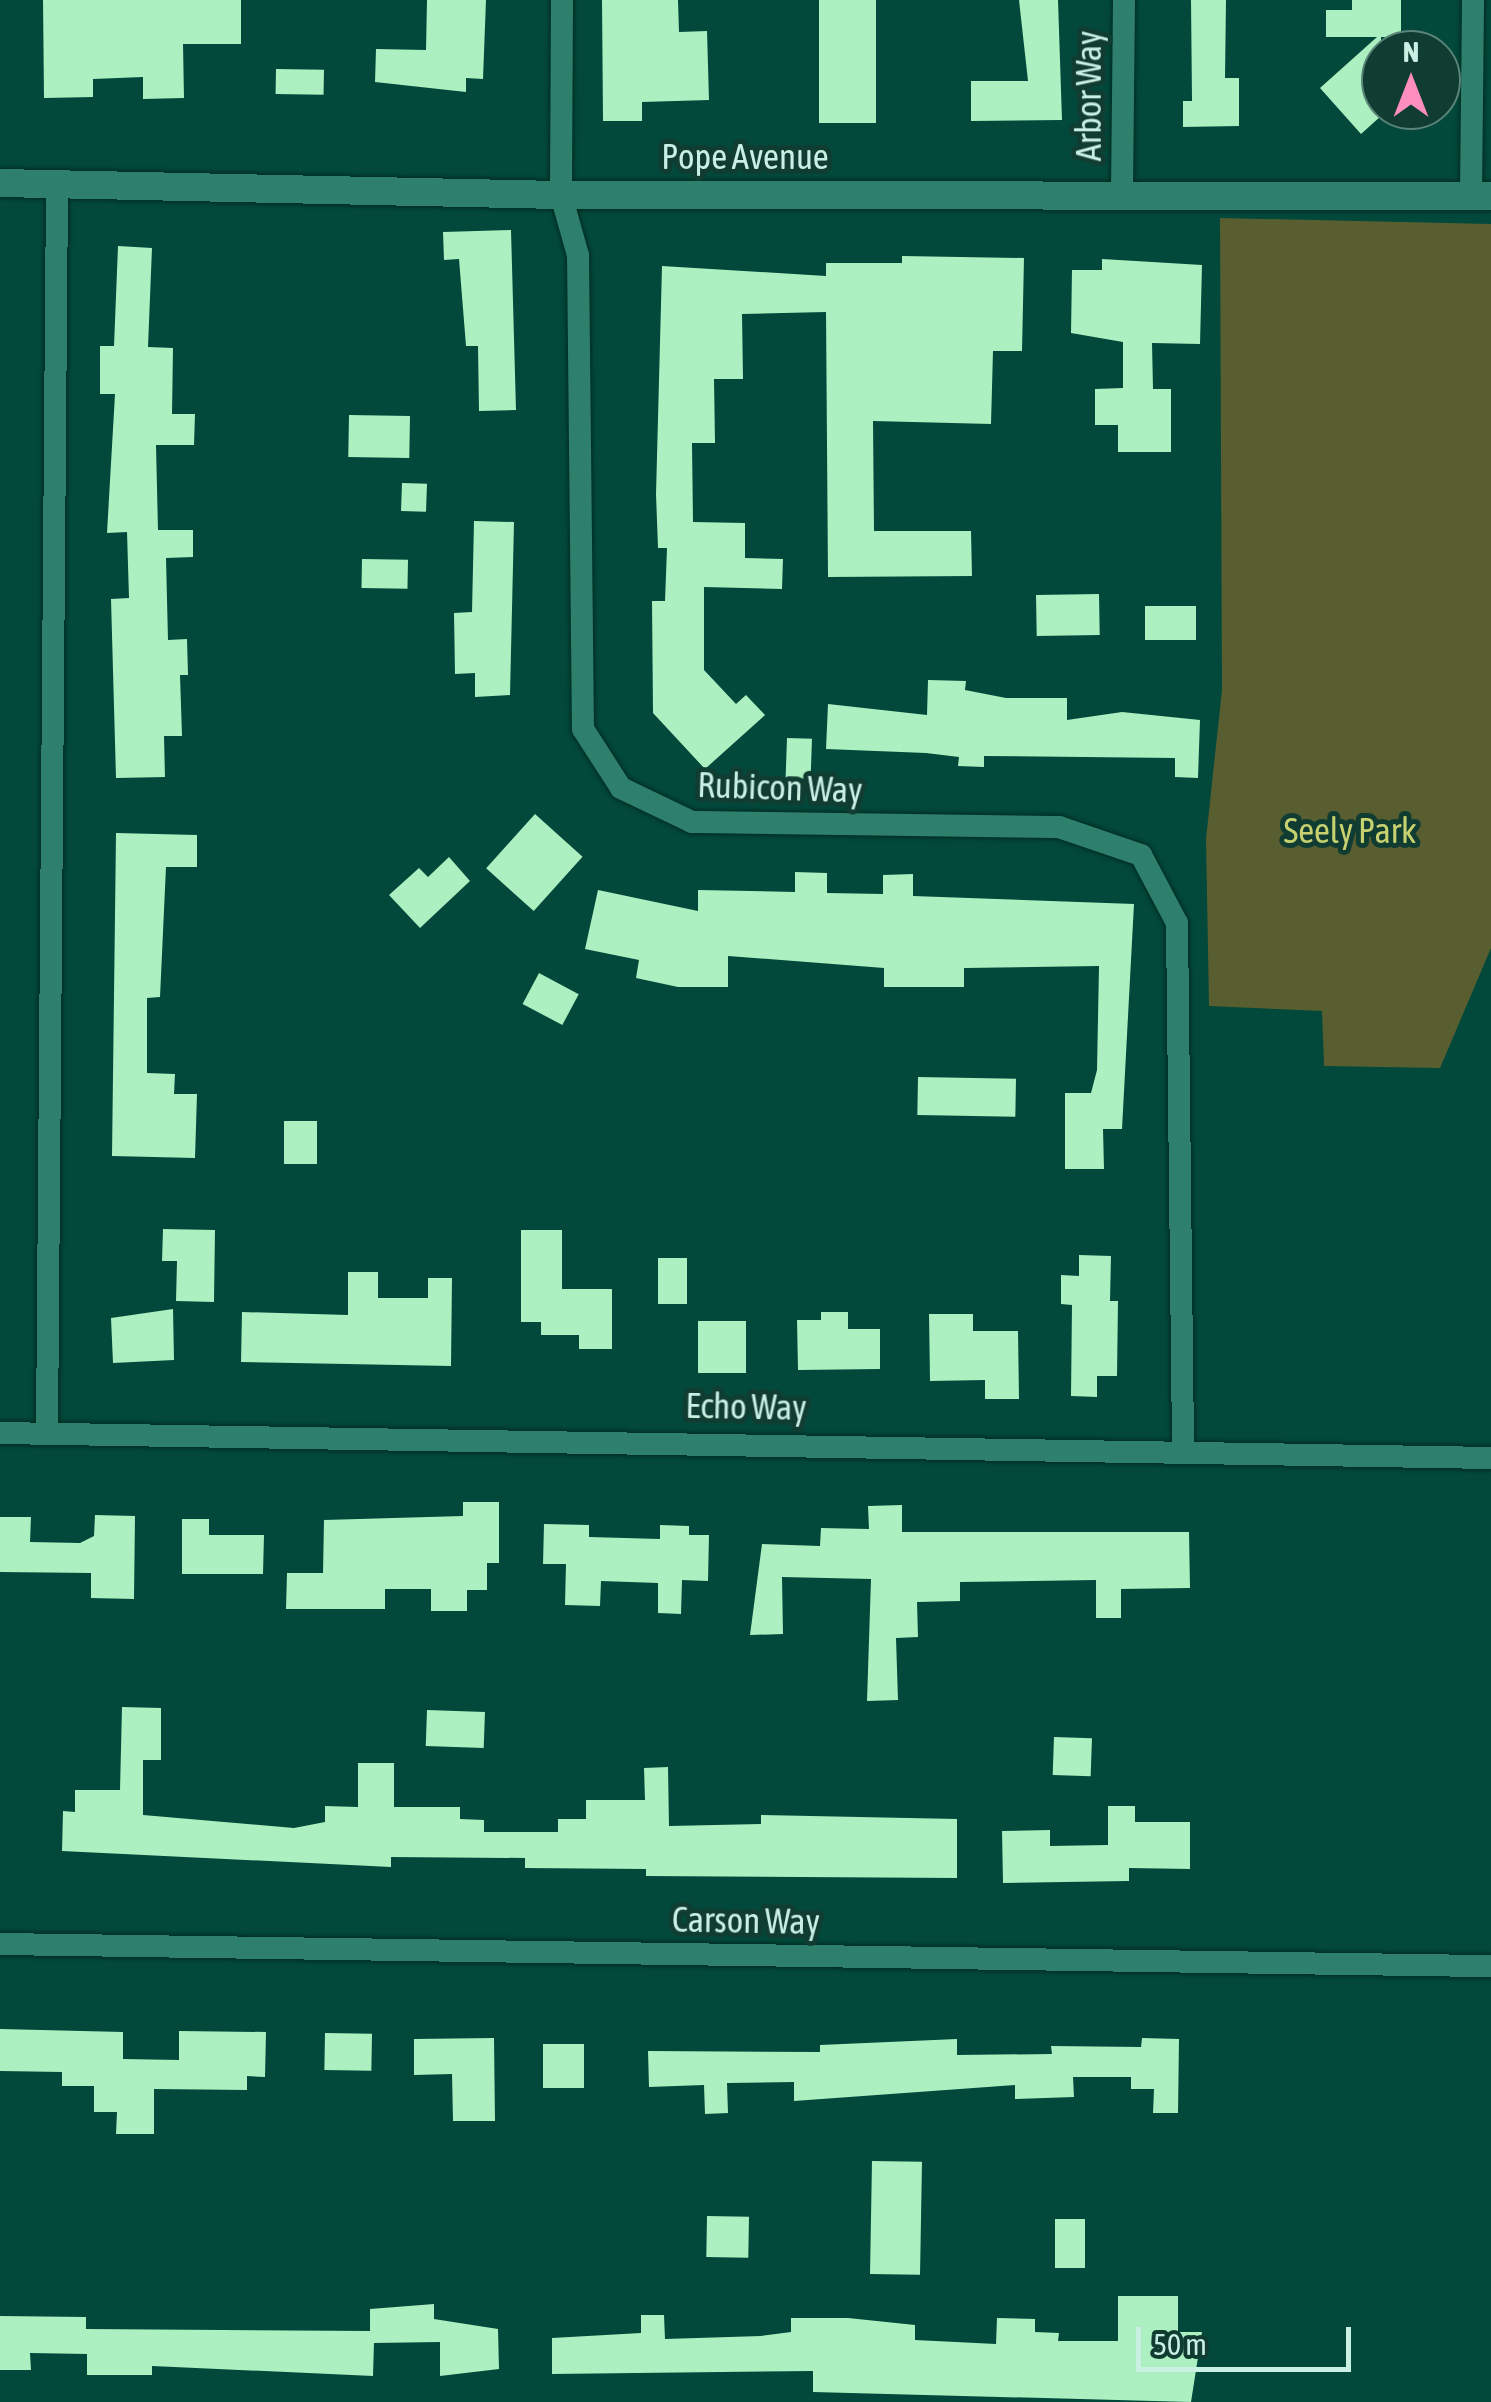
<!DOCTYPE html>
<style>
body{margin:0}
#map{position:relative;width:1491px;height:2402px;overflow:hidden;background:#02493b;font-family:"Asap Condensed",sans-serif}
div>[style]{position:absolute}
.green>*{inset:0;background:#595e30}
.building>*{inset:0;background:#acefc0;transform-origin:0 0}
.roads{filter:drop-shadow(0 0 2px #002c22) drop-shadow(0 0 2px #002c22)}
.minor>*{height:22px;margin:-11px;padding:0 11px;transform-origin:11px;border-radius:11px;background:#2e806c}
.tertiary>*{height:28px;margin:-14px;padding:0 14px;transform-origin:14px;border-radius:14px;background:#2e806c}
span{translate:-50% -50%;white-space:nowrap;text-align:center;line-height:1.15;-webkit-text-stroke:10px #103c31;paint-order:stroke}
.street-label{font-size:35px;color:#caf0e4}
.park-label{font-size:35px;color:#c7d16f}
.north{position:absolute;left:1361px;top:30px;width:100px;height:100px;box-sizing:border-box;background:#103c31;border:2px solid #5a8479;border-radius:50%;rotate:0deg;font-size:28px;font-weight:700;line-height:40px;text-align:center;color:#caf0e4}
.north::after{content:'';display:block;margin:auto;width:35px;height:45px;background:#fd8ebe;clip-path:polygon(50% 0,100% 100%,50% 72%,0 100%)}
.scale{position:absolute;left:1136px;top:2327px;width:215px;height:45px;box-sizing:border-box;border:5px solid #caf0e4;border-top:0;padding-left:12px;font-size:30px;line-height:35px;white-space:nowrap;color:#caf0e4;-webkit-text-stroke:8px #103c31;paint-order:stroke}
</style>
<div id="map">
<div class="green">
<i style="clip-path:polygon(1220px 218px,1491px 224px,1491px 948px,1440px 1068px,1324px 1066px,1322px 1011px,1209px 1006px,1206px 839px,1222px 690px)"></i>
</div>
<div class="building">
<i style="clip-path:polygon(43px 0,241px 0,241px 44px,183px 44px,184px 98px,143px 99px,143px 77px,93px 79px,93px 97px,44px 98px)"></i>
<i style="clip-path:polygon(427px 0,486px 0,483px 79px,466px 78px,466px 92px,375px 82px,376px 49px,426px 50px)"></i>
<i style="clip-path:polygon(602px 0,678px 0,679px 32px,707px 31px,709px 100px,642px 102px,642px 121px,603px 121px)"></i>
<i style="left:819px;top:0;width:57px;height:123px"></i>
<i style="clip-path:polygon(1019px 0,1058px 0,1062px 120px,971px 121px,971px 81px,1028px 81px)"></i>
<i style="clip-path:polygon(1191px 0,1226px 0,1225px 78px,1239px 78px,1239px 126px,1183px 127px,1183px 101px,1192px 101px)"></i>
<i style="clip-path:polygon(1352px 0,1401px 0,1401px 37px,1381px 37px,1381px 116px,1361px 134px,1320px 88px,1377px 37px,1326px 37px,1326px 10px,1352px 10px)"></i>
<i style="left:276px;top:69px;width:48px;height:25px;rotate:1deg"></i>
<i style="clip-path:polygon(511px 230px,516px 410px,479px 411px,478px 346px,466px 346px,459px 259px,444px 260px,443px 232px)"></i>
<i style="clip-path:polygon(118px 246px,152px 248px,148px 347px,173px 348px,172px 414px,195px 414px,194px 445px,156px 445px,158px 530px,193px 530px,193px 557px,166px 558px,168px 640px,187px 639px,188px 675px,180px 675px,182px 736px,164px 736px,165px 777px,116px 778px,111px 599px,129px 598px,127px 532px,107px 533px,115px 394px,100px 394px,100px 346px,114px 346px)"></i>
<i style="clip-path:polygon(902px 256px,1024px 258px,1022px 351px,993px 351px,991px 424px,873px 421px,874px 531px,971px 531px,972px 576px,828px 577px,826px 312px,742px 314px,743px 379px,714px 379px,715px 443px,692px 443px,693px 522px,745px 523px,745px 558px,783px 559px,782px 589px,704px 587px,704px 670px,736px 704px,746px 695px,765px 715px,705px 769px,653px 713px,652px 601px,665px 601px,667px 548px,658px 548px,656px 494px,662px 266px,826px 276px,826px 263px,902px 263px)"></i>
<i style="clip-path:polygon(1102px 259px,1202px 265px,1200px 344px,1152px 343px,1153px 389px,1171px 389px,1171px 452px,1118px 452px,1118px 425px,1095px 425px,1095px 389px,1123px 388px,1123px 342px,1071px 333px,1072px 270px,1102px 270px)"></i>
<i style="left:349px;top:415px;width:61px;height:42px;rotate:1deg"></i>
<i style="left:402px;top:483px;width:25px;height:28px;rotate:2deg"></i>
<i style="clip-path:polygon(474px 521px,514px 522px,510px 695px,475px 697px,475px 673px,455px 674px,454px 613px,472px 612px)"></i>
<i style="left:362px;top:559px;width:46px;height:29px;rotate:1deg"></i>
<i style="left:1099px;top:594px;width:41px;height:63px;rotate:89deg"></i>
<i style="left:1196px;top:606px;width:34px;height:51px;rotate:90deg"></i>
<i style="clip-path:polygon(928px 680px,966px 681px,965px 690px,1006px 698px,1067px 698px,1067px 720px,1122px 712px,1200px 720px,1198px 778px,1175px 777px,1175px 758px,984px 756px,984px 767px,958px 766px,959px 757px,926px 753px,826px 749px,828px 704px,927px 715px)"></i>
<i style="left:787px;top:738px;width:25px;height:40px;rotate:2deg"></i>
<i style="left:535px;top:814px;width:64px;height:73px;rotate:42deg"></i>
<i style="clip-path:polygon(116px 833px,197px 835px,197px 867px,166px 867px,160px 997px,147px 998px,147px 1073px,175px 1074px,174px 1094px,197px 1094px,195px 1158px,112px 1156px)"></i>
<i style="clip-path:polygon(449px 857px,470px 881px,420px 928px,389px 895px,419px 868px,428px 877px)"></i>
<i style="clip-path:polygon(795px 872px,827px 873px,827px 893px,883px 894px,883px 875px,913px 874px,913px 896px,1134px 904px,1122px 1129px,1103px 1129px,1104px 1169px,1065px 1169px,1065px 1093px,1091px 1093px,1097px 1070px,1099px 966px,964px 968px,964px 987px,884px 987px,884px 968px,728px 956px,728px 987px,678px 987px,636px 978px,639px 960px,585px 949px,598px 890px,698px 911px,698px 890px,795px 892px)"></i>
<i style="left:539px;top:973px;width:45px;height:35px;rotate:28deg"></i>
<i style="left:918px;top:1077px;width:98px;height:38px;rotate:1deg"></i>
<i style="left:284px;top:1121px;width:33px;height:43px"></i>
<i style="clip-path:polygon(163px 1229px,215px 1230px,214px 1302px,176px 1301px,177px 1261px,162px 1261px)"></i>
<i style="clip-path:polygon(521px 1230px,562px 1230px,562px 1289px,612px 1289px,612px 1349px,579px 1349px,579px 1335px,541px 1335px,541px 1322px,521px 1322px)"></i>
<i style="clip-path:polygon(1079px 1255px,1111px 1256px,1110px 1301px,1118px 1301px,1117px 1376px,1097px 1376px,1097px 1397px,1071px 1396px,1072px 1305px,1061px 1304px,1061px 1275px,1079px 1276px)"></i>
<i style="left:658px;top:1258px;width:29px;height:46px"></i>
<i style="clip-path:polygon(348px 1272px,378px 1272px,378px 1298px,428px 1298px,428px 1278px,452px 1278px,451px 1366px,241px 1362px,242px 1312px,348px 1315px)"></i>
<i style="clip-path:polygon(173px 1309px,174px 1360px,113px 1363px,111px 1318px)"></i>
<i style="clip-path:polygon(821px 1312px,848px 1312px,848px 1329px,880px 1329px,880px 1369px,798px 1370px,797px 1320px,821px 1320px)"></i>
<i style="clip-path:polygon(929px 1314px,973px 1314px,973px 1331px,1018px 1331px,1019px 1399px,985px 1399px,985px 1380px,930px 1381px)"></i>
<i style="left:698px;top:1321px;width:48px;height:52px"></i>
<i style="clip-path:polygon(463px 1502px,499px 1502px,499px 1563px,487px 1563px,487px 1590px,467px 1590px,467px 1611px,431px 1611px,431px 1589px,385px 1589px,385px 1609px,286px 1609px,287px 1573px,323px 1573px,324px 1520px,463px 1516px)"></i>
<i style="clip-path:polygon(902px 1505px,902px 1532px,1189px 1532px,1190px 1588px,1121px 1589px,1121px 1618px,1096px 1618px,1096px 1580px,960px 1582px,960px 1601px,917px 1602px,918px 1637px,896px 1638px,898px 1700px,867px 1701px,871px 1579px,782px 1577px,783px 1634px,750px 1635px,762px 1544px,820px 1546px,821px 1528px,869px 1529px,868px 1506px)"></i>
<i style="clip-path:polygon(95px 1515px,135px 1516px,134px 1599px,91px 1598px,91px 1573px,0 1572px,0 1517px,31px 1517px,30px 1542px,80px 1543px,94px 1536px)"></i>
<i style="clip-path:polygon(182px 1519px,209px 1519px,209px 1535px,264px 1535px,263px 1574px,182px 1574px)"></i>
<i style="clip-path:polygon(544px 1524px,589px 1525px,589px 1537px,660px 1539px,660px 1525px,689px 1526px,689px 1535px,709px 1535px,708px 1581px,682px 1580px,681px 1614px,658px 1613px,658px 1583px,601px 1581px,600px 1606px,565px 1605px,566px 1564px,543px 1564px)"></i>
<i style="clip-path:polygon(122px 1707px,161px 1708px,161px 1760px,143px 1760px,143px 1815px,294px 1828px,325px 1822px,325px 1806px,358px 1807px,358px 1763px,394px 1763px,394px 1807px,460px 1807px,460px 1819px,484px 1820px,484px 1832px,558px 1832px,558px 1819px,586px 1819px,586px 1800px,645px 1800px,644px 1768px,668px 1767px,669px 1826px,761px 1824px,761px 1815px,957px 1819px,957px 1878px,646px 1876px,646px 1869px,525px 1868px,525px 1858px,391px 1857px,391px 1867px,62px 1851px,63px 1811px,75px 1812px,75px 1790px,120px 1790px)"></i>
<i style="left:427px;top:1710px;width:58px;height:36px;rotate:2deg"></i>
<i style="left:1054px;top:1737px;width:38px;height:38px;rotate:2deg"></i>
<i style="clip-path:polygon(1108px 1806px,1135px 1806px,1135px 1822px,1190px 1822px,1190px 1869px,1129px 1868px,1129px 1881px,1003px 1883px,1002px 1831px,1050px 1830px,1050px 1846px,1108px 1845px)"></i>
<i style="clip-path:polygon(0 2029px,123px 2032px,123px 2059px,179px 2060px,179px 2031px,266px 2032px,265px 2077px,247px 2076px,247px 2090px,154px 2089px,154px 2134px,116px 2134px,117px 2112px,94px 2112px,94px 2086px,62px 2086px,62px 2072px,0 2071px)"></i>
<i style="left:325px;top:2033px;width:47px;height:37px;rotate:1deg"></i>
<i style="clip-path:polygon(494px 2038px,495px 2121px,453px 2121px,452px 2074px,414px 2075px,414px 2039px)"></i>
<i style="clip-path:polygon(1142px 2038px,1179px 2039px,1178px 2113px,1153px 2113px,1154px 2089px,1131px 2089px,1131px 2077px,1073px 2077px,1074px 2097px,1015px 2099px,1015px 2085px,794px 2101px,794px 2082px,727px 2083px,728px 2113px,705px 2114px,704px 2085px,649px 2087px,648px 2051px,820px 2052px,820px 2045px,957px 2039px,957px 2055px,1052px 2054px,1051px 2046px,1141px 2047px)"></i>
<i style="left:543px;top:2044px;width:41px;height:44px"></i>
<i style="left:872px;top:2161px;width:50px;height:113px;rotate:1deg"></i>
<i style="left:707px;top:2216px;width:42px;height:41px;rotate:1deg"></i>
<i style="left:1055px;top:2219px;width:30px;height:49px"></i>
<i style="clip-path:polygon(1118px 2296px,1178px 2296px,1178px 2332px,1202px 2332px,1191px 2402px,813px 2392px,813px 2371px,552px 2374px,552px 2338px,641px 2333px,641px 2315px,664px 2315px,665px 2339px,761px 2336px,791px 2332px,791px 2318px,848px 2318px,915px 2325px,915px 2340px,996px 2344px,997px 2318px,1035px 2319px,1035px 2332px,1059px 2333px,1058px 2341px,1118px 2341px)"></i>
<i style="clip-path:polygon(434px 2304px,434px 2319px,498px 2329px,499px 2369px,440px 2376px,440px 2342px,374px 2343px,373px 2376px,152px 2366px,152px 2375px,87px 2375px,87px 2354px,30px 2353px,31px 2370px,0 2370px,0 2316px,86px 2317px,86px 2329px,370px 2331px,370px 2309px)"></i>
</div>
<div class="roads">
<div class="minor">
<i style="left:562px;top:0;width:195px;rotate:90.3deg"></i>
<i style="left:561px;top:195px;width:62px;rotate:74.2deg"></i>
<i style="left:578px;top:255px;width:474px;rotate:89.4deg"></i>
<i style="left:583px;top:729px;width:70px;rotate:57.2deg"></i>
<i style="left:621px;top:788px;width:79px;rotate:25.6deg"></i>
<i style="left:692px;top:822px;width:367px;rotate:0.8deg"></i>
<i style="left:1059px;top:827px;width:87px;rotate:18.9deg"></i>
<i style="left:1141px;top:855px;width:77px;rotate:62.1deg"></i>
<i style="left:1177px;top:923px;width:523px;rotate:89.34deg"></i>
<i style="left:1122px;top:192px;width:192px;rotate:-89.4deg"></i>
<i style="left:1471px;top:195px;width:195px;rotate:-89.4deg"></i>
<i style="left:0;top:1433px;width:1491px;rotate:0.96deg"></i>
<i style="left:47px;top:1433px;width:1249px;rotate:-89.54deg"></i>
<i style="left:0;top:1944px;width:1491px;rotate:0.85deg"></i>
</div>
<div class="tertiary">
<i style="left:0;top:183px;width:561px;rotate:1.23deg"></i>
<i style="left:561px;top:195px;width:930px;rotate:0.06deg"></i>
</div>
</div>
<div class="street-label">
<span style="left:1088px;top:96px;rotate:-90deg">Arbor Way</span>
<span style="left:745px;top:156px">Pope Avenue</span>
<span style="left:780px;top:787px;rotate:2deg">Rubicon Way</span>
<span style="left:746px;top:1406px;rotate:1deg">Echo Way</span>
<span style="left:746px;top:1920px;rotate:1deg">Carson Way</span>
</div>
<div class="park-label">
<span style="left:1350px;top:830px">Seely Park</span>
</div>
<div class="north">N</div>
<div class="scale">50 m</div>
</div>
